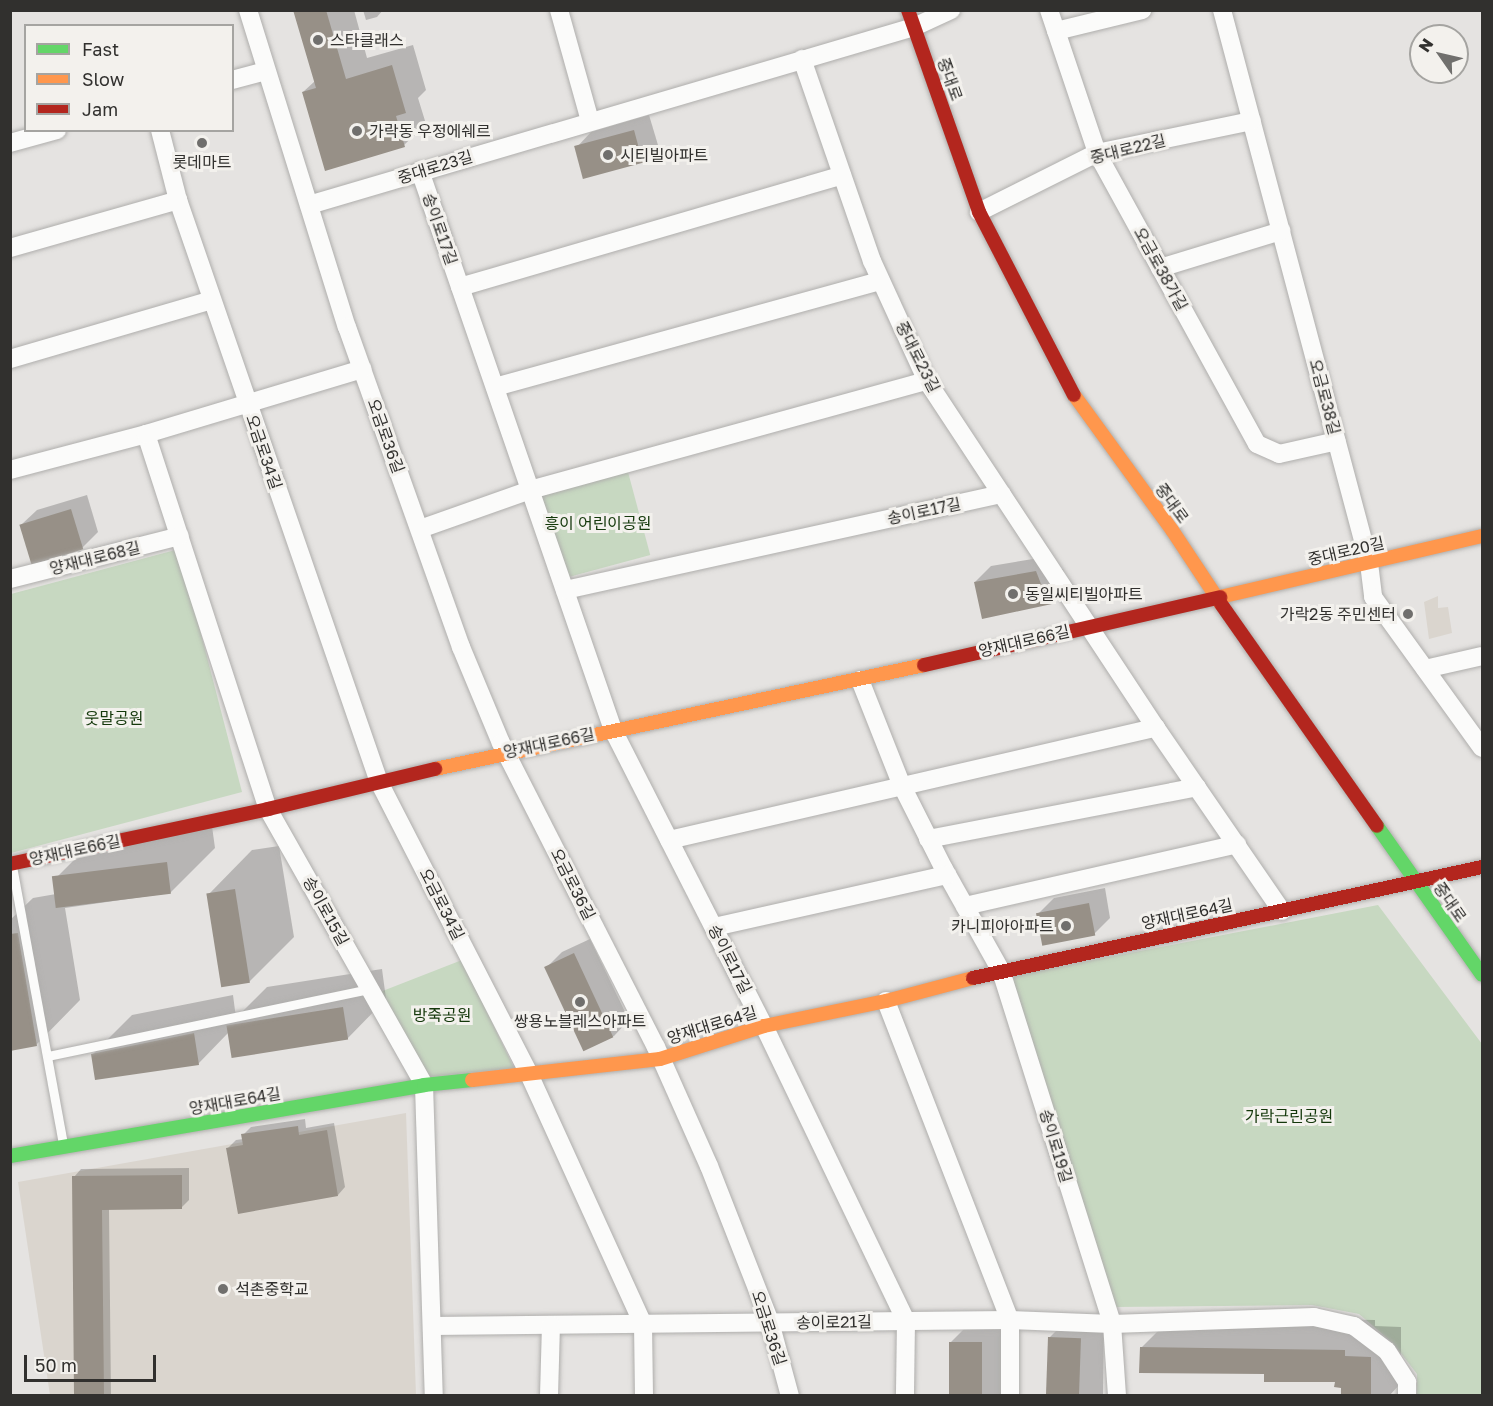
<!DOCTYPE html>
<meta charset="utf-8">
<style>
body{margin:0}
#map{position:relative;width:1493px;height:1406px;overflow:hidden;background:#e5e3e1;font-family:"Golos Text","Noto Sans KR",sans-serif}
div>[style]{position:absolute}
.built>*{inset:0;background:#dad5ce}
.green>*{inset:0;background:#c7d8c1;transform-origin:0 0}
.shadow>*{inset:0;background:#0003}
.building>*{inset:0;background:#979087;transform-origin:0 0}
.roads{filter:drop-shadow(0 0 2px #afaeac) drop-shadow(0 0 2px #afaeac)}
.lane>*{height:9px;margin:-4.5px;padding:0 4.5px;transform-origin:4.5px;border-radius:4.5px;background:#fbfbfa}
.street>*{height:18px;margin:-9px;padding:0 9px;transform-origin:9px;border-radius:9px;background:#fbfbfa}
.fast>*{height:14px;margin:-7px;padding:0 7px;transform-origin:7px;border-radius:7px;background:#63d668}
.slow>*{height:14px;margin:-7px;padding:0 7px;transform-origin:7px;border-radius:7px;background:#ff974d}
.jam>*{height:14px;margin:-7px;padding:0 7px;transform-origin:7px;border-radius:7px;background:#b3261e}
.dots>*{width:16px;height:16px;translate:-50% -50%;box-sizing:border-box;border:3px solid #f3f1ed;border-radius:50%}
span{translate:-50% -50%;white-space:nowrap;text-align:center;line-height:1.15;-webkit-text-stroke:6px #f3f1ed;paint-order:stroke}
.poi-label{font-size:16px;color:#31302e}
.left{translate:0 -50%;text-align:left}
.right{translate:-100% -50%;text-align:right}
.street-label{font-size:16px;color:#31302e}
.park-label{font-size:16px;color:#14380b}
.frame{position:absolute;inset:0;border:12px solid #31302e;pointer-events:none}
.legend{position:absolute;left:24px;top:24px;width:210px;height:108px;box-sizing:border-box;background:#f3f1ed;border:2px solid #a5a4a1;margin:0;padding:8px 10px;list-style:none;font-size:18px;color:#31302e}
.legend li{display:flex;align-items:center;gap:12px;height:30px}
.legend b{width:30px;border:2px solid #a5a4a1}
.north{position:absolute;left:1409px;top:24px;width:60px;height:60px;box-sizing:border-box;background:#f3f1ed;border:2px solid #a5a4a1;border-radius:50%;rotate:304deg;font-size:16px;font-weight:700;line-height:24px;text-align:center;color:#31302e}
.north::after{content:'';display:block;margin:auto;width:21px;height:27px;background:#706f6d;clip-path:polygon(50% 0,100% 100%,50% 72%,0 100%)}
.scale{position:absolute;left:24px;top:1355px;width:132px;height:27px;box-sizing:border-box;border:3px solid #31302e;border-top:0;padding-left:8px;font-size:18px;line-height:21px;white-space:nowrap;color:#31302e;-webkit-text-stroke:4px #f3f1ed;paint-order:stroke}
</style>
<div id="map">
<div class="built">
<i style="clip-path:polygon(1438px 596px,1438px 608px,1448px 607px,1452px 633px,1429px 639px,1424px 602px)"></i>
<i style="clip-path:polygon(406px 1113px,416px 1395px,50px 1395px,18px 1182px)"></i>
</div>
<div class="green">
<i style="left:628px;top:472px;width:86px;height:92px;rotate:75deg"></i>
<i style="clip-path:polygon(179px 549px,242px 792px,11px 853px,11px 594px)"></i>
<i style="clip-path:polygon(1378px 905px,1482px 1044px,1482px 1395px,1417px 1395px,1417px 1374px,1393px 1343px,1359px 1314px,1312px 1305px,1116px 1307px,1011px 976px)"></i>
<i style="clip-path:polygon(462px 960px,514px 1068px,429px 1077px,380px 992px)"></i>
</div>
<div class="shadow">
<i style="clip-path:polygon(294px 10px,354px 10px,367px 58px,413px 45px,426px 90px,418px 98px,426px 124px,404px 145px,303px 92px,315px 81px)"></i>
<i style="clip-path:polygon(363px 10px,383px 10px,377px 17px,366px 20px)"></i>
<i style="clip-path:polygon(649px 115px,658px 145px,642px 161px,576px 148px,591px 132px)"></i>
<i style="clip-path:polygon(87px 495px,98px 532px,82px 548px,21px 525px,37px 510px)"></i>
<i style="clip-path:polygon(1051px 556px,1057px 569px,1063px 569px,1067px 587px,1051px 602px,975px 582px,991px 566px)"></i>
<i style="clip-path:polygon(211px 819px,215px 848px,170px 893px,65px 908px,80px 1000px,36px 1045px,10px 1049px,10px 920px,33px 898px,56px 894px,54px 880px,99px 835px)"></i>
<i style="clip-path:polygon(279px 846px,294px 937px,249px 982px,208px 895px,252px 850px)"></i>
<i style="clip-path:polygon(1105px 888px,1110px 918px,1094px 934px,1038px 914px,1054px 898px)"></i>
<i style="clip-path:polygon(590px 939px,629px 1020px,614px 1036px,586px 1049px,546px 968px,562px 952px)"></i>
<i style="clip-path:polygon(382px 969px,386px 999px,347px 1039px,229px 1032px,198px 1064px,93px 1054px,132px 1015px,233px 995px,236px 1018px,267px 987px)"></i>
<i style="clip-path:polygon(305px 1119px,306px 1128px,334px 1123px,345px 1187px,338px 1195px,228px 1148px,236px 1140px,243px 1139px,243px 1135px,251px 1127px)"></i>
<i style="clip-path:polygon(189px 1168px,189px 1200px,181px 1208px,109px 1209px,111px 1396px,75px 1396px,74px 1177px,81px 1169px)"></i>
<i style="clip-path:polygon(1072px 1315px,1104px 1315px,1103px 1396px,1049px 1396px,1049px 1338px)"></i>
<i style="clip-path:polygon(1172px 1317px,1375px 1320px,1375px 1326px,1401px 1327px,1401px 1383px,1389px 1396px,1342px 1396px,1342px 1386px,1336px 1380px,1266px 1372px,1141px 1348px)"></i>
<i style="clip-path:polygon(973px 1320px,1005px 1320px,1004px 1396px,950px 1396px,950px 1343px)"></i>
</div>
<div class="building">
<i style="clip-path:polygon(293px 10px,326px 10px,346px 79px,392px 65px,406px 113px,396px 116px,405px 147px,325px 171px,302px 92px,316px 88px)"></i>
<i style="left:634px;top:130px;width:34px;height:62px;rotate:75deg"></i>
<i style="left:71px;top:509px;width:42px;height:54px;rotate:73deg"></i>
<i style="clip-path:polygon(1036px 571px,1041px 584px,1048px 585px,1052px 604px,982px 619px,974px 582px)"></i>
<i style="left:167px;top:862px;width:32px;height:116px;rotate:83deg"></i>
<i style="left:235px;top:889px;width:95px;height:29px;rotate:81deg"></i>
<i style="left:1089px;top:903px;width:33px;height:54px;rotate:79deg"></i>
<i style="clip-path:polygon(18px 933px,37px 1046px,10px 1051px,10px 934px)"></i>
<i style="left:574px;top:953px;width:93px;height:33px;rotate:65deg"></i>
<i style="left:343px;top:1007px;width:33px;height:118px;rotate:81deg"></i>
<i style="clip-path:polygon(194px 1033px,199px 1065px,95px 1080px,91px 1054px)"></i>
<i style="clip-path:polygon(298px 1126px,299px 1135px,327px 1130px,338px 1196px,238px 1214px,226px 1148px,243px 1145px,241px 1134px)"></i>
<i style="clip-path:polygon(182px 1175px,182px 1209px,102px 1210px,104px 1395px,74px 1395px,72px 1176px)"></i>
<i style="left:1048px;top:1337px;width:33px;height:58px;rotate:2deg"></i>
<i style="left:949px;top:1342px;width:33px;height:53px"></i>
<i style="clip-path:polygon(1140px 1347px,1345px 1350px,1345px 1356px,1371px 1357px,1371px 1395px,1341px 1395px,1341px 1388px,1334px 1387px,1335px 1382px,1264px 1382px,1264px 1374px,1139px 1373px)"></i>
</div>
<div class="roads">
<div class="lane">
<i style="left:12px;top:866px;width:283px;rotate:79.6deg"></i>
<i style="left:48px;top:1056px;width:329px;rotate:-11.8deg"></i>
</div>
<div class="street">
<i style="left:248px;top:10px;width:332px;rotate:72.7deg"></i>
<i style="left:347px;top:327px;width:340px;rotate:70.4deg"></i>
<i style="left:461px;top:647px;width:104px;rotate:67.4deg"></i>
<i style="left:501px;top:743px;width:341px;rotate:63deg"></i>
<i style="left:656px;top:1047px;width:130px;rotate:66deg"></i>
<i style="left:709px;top:1166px;width:168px;rotate:68.6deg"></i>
<i style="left:770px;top:1322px;width:77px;rotate:74.9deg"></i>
<i style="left:559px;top:10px;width:115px;rotate:74.4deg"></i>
<i style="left:1049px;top:10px;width:151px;rotate:71.4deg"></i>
<i style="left:1097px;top:153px;width:332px;rotate:61.2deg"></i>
<i style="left:1257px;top:444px;width:24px;rotate:24deg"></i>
<i style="left:1279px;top:454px;width:59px;rotate:-12.6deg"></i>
<i style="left:1222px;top:10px;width:572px;rotate:75.11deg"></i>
<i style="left:1369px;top:563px;width:34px;rotate:83deg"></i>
<i style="left:1373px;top:597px;width:186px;rotate:54.2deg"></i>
<i style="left:1056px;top:31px;width:89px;rotate:-13.7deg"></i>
<i style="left:802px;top:59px;width:214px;rotate:70.9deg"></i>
<i style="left:872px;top:261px;width:132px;rotate:65.4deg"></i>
<i style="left:927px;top:381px;width:416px;rotate:56.6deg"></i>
<i style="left:1156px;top:728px;width:222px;rotate:55.5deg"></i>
<i style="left:232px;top:80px;width:34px;rotate:-15deg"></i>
<i style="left:160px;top:130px;width:72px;rotate:75.6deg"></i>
<i style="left:178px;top:200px;width:616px;rotate:70.95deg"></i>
<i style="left:379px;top:782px;width:328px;rotate:62.8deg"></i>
<i style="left:529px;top:1074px;width:275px;rotate:65.5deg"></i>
<i style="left:643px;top:1324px;width:72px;rotate:89.2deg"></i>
<i style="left:10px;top:143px;width:49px;rotate:-15.5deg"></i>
<i style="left:420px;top:171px;width:591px;rotate:70.95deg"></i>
<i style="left:613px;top:730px;width:332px;rotate:63deg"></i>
<i style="left:764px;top:1026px;width:327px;rotate:64.3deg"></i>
<i style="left:906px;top:1321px;width:75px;rotate:90.8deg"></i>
<i style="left:309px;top:205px;width:631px;rotate:-16.39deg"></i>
<i style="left:914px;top:27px;width:41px;rotate:-24.7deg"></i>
<i style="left:979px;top:212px;width:132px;rotate:-26.6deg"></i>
<i style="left:1097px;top:153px;width:158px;rotate:-11.7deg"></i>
<i style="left:10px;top:248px;width:175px;rotate:-15.9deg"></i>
<i style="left:1160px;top:268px;width:127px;rotate:-17deg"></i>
<i style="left:460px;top:287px;width:398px;rotate:-16.3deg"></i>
<i style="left:10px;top:359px;width:210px;rotate:-16.3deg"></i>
<i style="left:495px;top:387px;width:400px;rotate:-15.4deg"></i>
<i style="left:146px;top:434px;width:394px;rotate:72deg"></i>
<i style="left:268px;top:809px;width:317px;rotate:60.5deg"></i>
<i style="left:424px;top:1085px;width:311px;rotate:88.2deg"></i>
<i style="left:10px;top:470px;width:141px;rotate:-14.8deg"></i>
<i style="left:146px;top:434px;width:226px;rotate:-16.7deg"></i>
<i style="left:420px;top:529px;width:117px;rotate:-19.5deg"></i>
<i style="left:530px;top:490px;width:412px;rotate:-15.4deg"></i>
<i style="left:10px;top:579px;width:175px;rotate:-14.2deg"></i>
<i style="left:565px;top:590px;width:447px;rotate:-12.4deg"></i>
<i style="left:1425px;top:669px;width:58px;rotate:-12.8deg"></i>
<i style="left:860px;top:680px;width:114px;rotate:68.4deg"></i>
<i style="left:902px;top:786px;width:93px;rotate:63.2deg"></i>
<i style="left:944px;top:869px;width:117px;rotate:60.8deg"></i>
<i style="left:1001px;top:971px;width:370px;rotate:72.5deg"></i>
<i style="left:1112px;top:1324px;width:72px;rotate:86deg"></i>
<i style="left:928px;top:839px;width:274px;rotate:-10.9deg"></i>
<i style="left:669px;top:840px;width:500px;rotate:-13deg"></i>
<i style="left:965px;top:906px;width:279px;rotate:-12.8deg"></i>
<i style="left:714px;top:927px;width:239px;rotate:-12.6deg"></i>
<i style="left:886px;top:1001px;width:342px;rotate:68.8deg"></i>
<i style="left:1010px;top:1320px;width:76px;rotate:90deg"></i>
<i style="left:432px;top:1326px;width:578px;rotate:-0.59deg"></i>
<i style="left:1010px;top:1320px;width:102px;rotate:2.2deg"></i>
<i style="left:1112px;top:1324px;width:202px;rotate:-2deg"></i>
<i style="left:1314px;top:1317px;width:41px;rotate:12.7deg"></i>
<i style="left:1354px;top:1326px;width:41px;rotate:37.1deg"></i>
<i style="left:1387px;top:1351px;width:37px;rotate:57deg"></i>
<i style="left:1407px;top:1382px;width:14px;rotate:90deg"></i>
<i style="left:549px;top:1396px;width:71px;rotate:-88.4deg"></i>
</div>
<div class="fast">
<i style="left:1377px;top:826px;width:182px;rotate:54.8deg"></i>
<i style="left:10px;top:1156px;width:420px;rotate:-9.7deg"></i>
<i style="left:424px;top:1085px;width:48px;rotate:-5.9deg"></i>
</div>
<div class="slow">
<i style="left:1074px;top:395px;width:167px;rotate:54deg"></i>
<i style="left:1172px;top:530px;width:89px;rotate:56.5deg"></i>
<i style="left:1220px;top:597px;width:269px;rotate:-13.1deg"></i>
<i style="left:435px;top:769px;width:500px;rotate:-12deg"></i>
<i style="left:472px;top:1080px;width:189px;rotate:-6.4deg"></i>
<i style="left:660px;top:1059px;width:109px;rotate:-17.6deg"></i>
<i style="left:764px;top:1026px;width:125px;rotate:-11.6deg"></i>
<i style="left:886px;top:1001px;width:90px;rotate:-14.8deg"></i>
</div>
<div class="jam">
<i style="left:908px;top:10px;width:214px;rotate:70.6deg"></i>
<i style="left:979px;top:212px;width:206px;rotate:62.6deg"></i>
<i style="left:1221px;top:604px;width:271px;rotate:54.9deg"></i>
<i style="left:924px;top:665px;width:304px;rotate:-12.9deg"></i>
<i style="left:10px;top:864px;width:264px;rotate:-12deg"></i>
<i style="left:268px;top:809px;width:172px;rotate:-13.5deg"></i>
<i style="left:973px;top:978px;width:521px;rotate:-12.3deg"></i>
</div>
</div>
<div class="dots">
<i style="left:318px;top:40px;background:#706f6d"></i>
<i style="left:357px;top:131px;background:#706f6d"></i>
<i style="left:202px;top:143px;background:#706f6d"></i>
<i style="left:608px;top:155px;background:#706f6d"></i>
<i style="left:1013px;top:594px;background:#706f6d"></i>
<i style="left:1408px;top:614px;background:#706f6d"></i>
<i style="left:1066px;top:926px;background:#706f6d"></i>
<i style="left:580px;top:1002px;background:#706f6d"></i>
<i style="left:223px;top:1289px;background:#706f6d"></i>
</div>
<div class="poi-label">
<span class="left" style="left:330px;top:40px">스타클래스</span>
<span class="left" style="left:369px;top:131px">가락동 우정에쉐르</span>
<span class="left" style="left:620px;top:155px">시티빌아파트</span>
<span style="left:202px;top:162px">롯데마트</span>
<span class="left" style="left:1025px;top:594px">동일씨티빌아파트</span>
<span class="right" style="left:1396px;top:614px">가락2동 주민센터</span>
<span class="right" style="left:1054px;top:926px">카니피아아파트</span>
<span style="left:580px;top:1021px">쌍용노블레스아파트</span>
<span class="left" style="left:235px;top:1289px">석촌중학교</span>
</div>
<div class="street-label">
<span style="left:950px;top:79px;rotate:70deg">중대로</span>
<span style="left:1128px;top:149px;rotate:-14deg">중대로22길</span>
<span style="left:435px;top:167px;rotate:-17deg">중대로23길</span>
<span style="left:440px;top:229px;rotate:71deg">송이로17길</span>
<span style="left:1161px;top:269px;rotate:61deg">오금로38가길</span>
<span style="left:918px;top:357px;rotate:63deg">중대로23길</span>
<span style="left:1325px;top:397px;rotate:75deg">오금로38길</span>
<span style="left:386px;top:436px;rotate:70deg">오금로36길</span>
<span style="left:264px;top:452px;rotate:71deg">오금로34길</span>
<span style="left:1172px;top:503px;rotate:54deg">중대로</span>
<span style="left:924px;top:511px;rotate:-12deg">송이로17길</span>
<span style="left:1346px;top:551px;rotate:-13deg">중대로20길</span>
<span style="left:95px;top:558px;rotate:-14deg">양재대로68길</span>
<span style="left:1024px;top:641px;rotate:-13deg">양재대로66길</span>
<span style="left:549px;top:743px;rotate:-12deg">양재대로66길</span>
<span style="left:75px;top:850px;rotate:-12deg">양재대로66길</span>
<span style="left:573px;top:884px;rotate:63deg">오금로36길</span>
<span style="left:1450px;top:902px;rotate:55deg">중대로</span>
<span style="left:442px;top:904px;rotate:63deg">오금로34길</span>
<span style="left:326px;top:911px;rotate:61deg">송이로15길</span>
<span style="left:1187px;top:914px;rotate:-12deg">양재대로64길</span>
<span style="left:730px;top:959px;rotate:63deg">송이로17길</span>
<span style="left:712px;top:1025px;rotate:-17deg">양재대로64길</span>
<span style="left:235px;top:1101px;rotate:-10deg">양재대로64길</span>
<span style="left:1056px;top:1146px;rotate:73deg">송이로19길</span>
<span style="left:834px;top:1322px;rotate:-1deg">송이로21길</span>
<span style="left:769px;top:1328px;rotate:72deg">오금로36길</span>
</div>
<div class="park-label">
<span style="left:598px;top:523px">흥이 어린이공원</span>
<span style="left:114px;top:718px">웃말공원</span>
<span style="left:442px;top:1015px">방죽공원</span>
<span style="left:1289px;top:1116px">가락근린공원</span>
</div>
<div class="frame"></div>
<ul class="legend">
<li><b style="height:8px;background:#63d668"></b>Fast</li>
<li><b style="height:8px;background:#ff974d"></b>Slow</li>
<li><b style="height:8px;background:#b3261e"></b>Jam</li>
</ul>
<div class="north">N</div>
<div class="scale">50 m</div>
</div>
